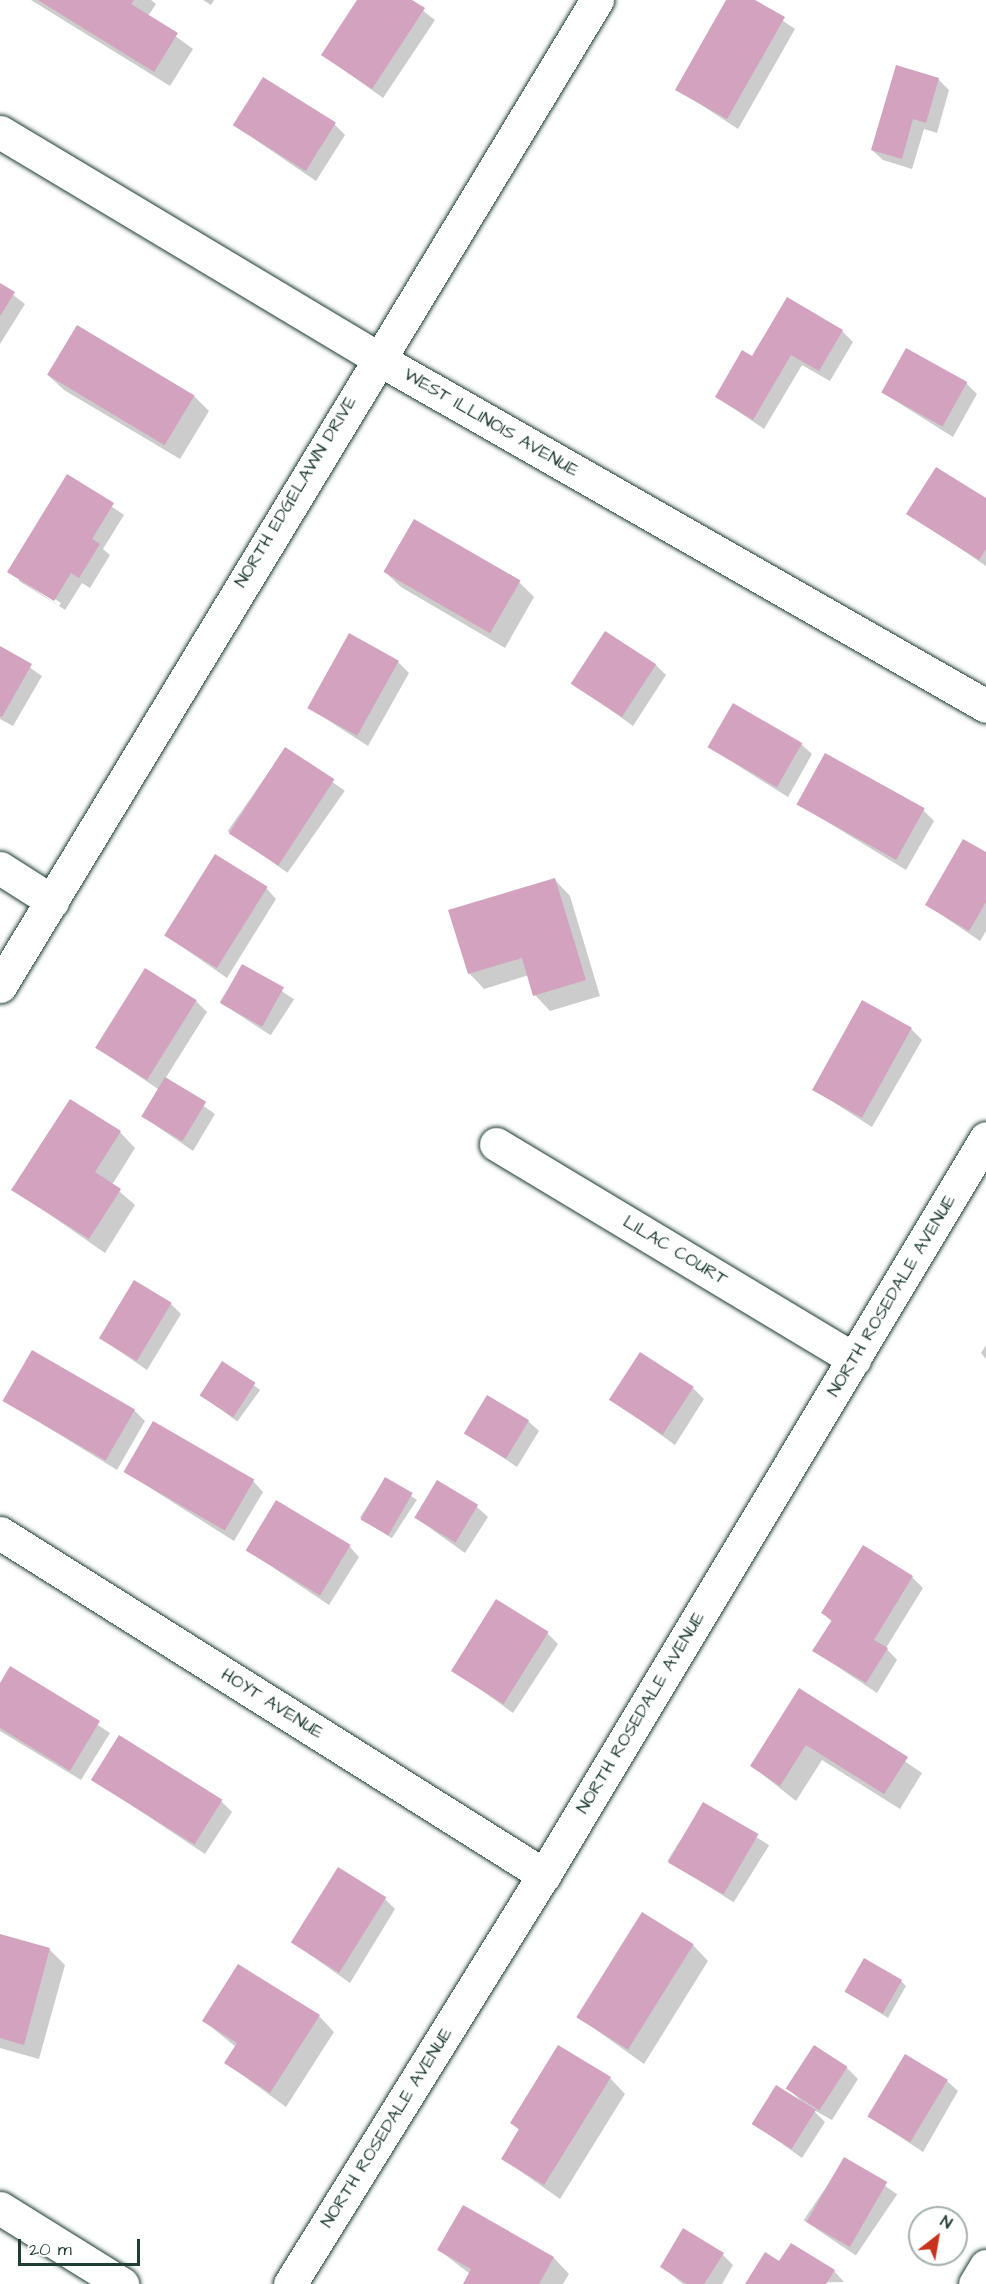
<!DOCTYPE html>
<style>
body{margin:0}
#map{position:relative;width:986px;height:2284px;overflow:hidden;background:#fff;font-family:"Architects Daughter",sans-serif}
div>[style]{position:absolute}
.shadow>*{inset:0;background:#0003;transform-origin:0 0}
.building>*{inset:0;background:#d3a2bf;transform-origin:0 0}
.roads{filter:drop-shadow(0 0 2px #1f3d34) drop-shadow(0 0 2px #1f3d34)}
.minor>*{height:33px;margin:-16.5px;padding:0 16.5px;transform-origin:16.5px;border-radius:16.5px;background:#fff}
.tertiary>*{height:33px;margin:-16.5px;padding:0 16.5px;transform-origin:16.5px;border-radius:16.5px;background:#fff}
span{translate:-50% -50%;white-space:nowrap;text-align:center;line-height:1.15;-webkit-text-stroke:4.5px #fff;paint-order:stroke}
.street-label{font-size:18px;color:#1f3d34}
.north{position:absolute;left:908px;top:2206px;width:60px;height:60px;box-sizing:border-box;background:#fff;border:2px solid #a5b1ae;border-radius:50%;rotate:31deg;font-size:16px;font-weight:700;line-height:24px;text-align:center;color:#1f3d34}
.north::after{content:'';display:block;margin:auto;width:21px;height:27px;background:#c8321e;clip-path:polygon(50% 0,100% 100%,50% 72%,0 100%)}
.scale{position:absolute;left:18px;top:2239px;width:122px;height:27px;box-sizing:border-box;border:3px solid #1f3d34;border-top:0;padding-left:8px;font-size:18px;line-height:21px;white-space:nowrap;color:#1f3d34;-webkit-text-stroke:4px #fff;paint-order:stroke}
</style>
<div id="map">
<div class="shadow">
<i style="clip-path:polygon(31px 0,151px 0,156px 4px,148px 16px,193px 49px,170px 86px)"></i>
<i style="clip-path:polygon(203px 0,214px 0,211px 5px)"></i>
<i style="clip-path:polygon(359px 0,409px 0,435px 20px,383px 98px,323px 55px)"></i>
<i style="clip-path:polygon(728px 0,752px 0,795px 29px,738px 129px,677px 89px)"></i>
<i style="clip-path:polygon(938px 79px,949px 90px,937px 133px,924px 129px,912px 169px,883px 160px,872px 150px)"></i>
<i style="clip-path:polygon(234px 125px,335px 125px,345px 135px,316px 181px)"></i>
<i style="clip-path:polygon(0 285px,25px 304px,0 344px)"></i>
<i style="clip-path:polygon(842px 331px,853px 342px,830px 381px,802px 365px,764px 429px,717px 397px,752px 358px)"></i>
<i style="clip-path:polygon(48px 375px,194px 396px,209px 411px,180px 459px,64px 390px)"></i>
<i style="clip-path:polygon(966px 383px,977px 394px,953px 437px,883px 393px)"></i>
<i style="clip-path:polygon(evenodd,67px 476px,124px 515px,103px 549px,110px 555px,90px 588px,82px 583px,65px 610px,9px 572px,67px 476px,19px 577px,61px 603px,59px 606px,19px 581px,19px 577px)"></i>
<i style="clip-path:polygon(986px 500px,986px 566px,908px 513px)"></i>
<i style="clip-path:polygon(385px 572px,519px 582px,534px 597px,505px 648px,401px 587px)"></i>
<i style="clip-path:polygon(0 647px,42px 676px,13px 726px,0 719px)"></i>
<i style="clip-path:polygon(398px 662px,409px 673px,368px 746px,309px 708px)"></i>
<i style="clip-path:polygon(656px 665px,666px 675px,633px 726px,573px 683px)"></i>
<i style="clip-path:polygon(801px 744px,812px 754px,788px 797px,710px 748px)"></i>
<i style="left:285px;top:749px;width:73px;height:100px;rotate:35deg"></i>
<i style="clip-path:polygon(798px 804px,923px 810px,934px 821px,906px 870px)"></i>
<i style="clip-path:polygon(986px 853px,986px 931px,980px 941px,927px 905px)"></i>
<i style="clip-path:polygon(555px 880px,570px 896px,600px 996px,550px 1011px,535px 995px,529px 975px,484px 989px,469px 973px)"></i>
<i style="clip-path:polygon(266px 888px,276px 899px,227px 978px,165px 935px)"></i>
<i style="left:243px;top:966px;width:61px;height:43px;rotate:33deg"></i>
<i style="clip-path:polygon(196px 1001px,207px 1012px,165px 1079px,215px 1114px,193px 1151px,142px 1116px,158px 1089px,97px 1048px)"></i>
<i style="clip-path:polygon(911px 1029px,922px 1040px,872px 1127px,813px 1089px)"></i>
<i style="clip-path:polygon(120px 1132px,135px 1148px,112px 1185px,135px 1205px,105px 1253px,13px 1189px)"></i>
<i style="clip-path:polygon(171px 1304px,181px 1314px,147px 1370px,100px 1338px)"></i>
<i style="clip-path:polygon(986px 1345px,986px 1359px,981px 1353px)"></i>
<i style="left:223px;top:1363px;width:46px;height:39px;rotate:36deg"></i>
<i style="clip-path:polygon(693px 1388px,704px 1399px,675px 1445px,611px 1399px)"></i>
<i style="clip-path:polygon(5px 1401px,134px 1410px,145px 1421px,117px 1470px)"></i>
<i style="clip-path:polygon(528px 1421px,539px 1431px,517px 1467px,466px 1433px)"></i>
<i style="clip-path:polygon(125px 1472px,253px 1481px,263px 1492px,234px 1541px)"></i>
<i style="left:385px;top:1479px;width:38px;height:46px;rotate:33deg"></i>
<i style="clip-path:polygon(477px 1507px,488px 1517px,465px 1553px,416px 1518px)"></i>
<i style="clip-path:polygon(349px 1546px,359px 1557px,329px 1605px,247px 1550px)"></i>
<i style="clip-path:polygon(912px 1577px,923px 1588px,886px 1648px,897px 1660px,877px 1693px,814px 1651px,832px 1622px,823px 1613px)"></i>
<i style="clip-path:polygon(547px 1633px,558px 1644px,513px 1713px,453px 1670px)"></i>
<i style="clip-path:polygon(11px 1668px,110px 1733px,81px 1780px,0 1731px,0 1686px)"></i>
<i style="clip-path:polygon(800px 1690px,922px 1773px,900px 1809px,822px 1760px,796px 1801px,752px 1766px)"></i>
<i style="clip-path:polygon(92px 1779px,221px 1801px,232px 1812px,205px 1854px)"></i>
<i style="left:703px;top:1804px;width:78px;height:67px;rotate:32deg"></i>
<i style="clip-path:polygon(385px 1899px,395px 1909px,350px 1983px,292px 1942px)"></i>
<i style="clip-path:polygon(0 1936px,49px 1949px,65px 1965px,39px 2059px,0 2048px)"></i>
<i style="clip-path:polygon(693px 1945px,708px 1961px,644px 2064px,578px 2017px)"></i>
<i style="clip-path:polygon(901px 1981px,906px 1986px,888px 2018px,847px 1992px)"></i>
<i style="clip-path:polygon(319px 2016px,334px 2032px,286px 2107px,226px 2063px,236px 2047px,204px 2021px)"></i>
<i style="clip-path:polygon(847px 2068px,858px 2079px,832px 2120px,812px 2109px,825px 2122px,802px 2158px,753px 2123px,801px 2101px,789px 2089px)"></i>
<i style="clip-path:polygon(610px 2078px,625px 2094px,560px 2199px,503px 2159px,520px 2131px,512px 2122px)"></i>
<i style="clip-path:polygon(947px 2081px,958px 2091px,923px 2152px,870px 2117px)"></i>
<i style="left:845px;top:2159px;width:63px;height:74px;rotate:34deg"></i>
<i style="clip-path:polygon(464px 2207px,554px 2258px,569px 2274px,563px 2284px,464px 2284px,470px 2274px,439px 2250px)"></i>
<i style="clip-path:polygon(723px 2255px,733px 2265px,722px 2284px,683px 2284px,662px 2267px)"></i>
<i style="clip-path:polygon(780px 2263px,834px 2271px,844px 2282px,747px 2284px)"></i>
</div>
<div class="building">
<i style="clip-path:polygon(38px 0,134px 0,131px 4px,178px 33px,154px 72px)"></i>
<i style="clip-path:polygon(357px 0,412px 0,425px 8px,372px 89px,321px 55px)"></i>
<i style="clip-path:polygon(726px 0,755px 0,785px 17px,727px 119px,675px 90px)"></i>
<i style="clip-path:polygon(896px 65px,939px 78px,926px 123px,913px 119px,902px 159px,871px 150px)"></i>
<i style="left:263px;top:77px;width:86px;height:57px;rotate:32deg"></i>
<i style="clip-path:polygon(0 283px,15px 292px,0 316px)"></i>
<i style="clip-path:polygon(787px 297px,843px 330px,819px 371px,791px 355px,753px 420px,715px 397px,742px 350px,752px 356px)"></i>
<i style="left:77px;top:325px;width:137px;height:58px;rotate:31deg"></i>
<i style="left:906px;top:348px;width:70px;height:51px;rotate:29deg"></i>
<i style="clip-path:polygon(936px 467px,986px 498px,986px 549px,979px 560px,906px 514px)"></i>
<i style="clip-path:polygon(67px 474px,114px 503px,92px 539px,100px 544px,79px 578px,71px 573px,54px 601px,7px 572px)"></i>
<i style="left:414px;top:519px;width:123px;height:61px;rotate:30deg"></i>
<i style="left:605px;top:631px;width:61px;height:63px;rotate:33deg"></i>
<i style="left:349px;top:633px;width:57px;height:86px;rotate:29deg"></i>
<i style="clip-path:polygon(0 646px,32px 664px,2px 717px,0 716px)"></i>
<i style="left:733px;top:703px;width:80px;height:51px;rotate:30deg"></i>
<i style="left:285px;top:747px;width:59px;height:103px;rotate:33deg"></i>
<i style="left:825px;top:753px;width:114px;height:59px;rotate:29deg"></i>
<i style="clip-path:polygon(963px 839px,986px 852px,986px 902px,969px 931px,925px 905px)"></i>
<i style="left:215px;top:854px;width:62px;height:96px;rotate:32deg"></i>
<i style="clip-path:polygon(555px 878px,586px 980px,533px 996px,522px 958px,468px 974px,448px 910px)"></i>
<i style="left:242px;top:964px;width:48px;height:45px;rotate:29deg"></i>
<i style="left:145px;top:968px;width:61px;height:94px;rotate:32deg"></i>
<i style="left:862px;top:1000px;width:57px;height:103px;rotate:29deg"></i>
<i style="left:165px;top:1077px;width:48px;height:46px;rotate:31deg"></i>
<i style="clip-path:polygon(70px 1099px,121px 1131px,95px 1172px,121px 1189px,89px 1239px,11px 1190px)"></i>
<i style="left:134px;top:1280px;width:44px;height:68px;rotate:31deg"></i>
<i style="left:32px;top:1350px;width:119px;height:59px;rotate:30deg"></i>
<i style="left:640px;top:1352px;width:64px;height:57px;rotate:33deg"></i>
<i style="left:222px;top:1361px;width:40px;height:41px;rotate:33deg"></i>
<i style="left:487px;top:1395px;width:49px;height:45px;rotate:31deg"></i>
<i style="left:153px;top:1421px;width:117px;height:59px;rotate:30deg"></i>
<i style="left:385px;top:1477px;width:32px;height:49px;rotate:30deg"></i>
<i style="left:437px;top:1480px;width:48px;height:44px;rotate:31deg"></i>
<i style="left:276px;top:1500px;width:87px;height:59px;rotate:31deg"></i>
<i style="clip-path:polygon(863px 1545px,913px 1576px,874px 1640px,888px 1648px,866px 1683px,812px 1651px,832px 1620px,821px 1613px)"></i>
<i style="left:496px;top:1599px;width:62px;height:85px;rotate:32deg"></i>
<i style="clip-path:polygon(10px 1666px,100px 1721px,70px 1771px,0 1728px,0 1683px)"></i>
<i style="clip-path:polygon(799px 1688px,908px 1757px,884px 1794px,806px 1745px,780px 1786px,750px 1766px)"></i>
<i style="left:119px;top:1735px;width:122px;height:53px;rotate:32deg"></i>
<i style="left:703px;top:1802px;width:64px;height:70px;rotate:30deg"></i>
<i style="left:338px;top:1867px;width:57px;height:89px;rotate:32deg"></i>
<i style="left:642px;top:1912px;width:61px;height:124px;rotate:32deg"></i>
<i style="clip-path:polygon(0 1934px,50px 1948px,24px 2045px,0 2038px)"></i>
<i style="left:864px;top:1958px;width:44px;height:39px;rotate:30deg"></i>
<i style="clip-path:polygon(238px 1964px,320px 2015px,270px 2093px,224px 2063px,237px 2043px,202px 2021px)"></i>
<i style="clip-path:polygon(558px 2045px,611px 2077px,544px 2185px,501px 2159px,519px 2129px,510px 2123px)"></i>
<i style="left:814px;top:2045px;width:40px;height:52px;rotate:33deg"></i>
<i style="left:905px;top:2054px;width:50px;height:73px;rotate:31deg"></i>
<i style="left:776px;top:2085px;width:47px;height:46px;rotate:32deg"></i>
<i style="left:844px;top:2157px;width:50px;height:75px;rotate:30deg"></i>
<i style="clip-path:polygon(463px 2205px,554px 2257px,539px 2284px,463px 2284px,471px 2269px,437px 2250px)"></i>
<i style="clip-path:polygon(683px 2228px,724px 2253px,704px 2284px,687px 2284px,660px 2267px)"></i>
<i style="clip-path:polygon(791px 2243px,835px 2270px,826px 2284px,745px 2284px,765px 2252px,779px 2261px)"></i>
</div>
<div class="roads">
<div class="minor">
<i style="left:0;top:868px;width:62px;rotate:32.4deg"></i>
<i style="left:496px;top:1144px;width:418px;rotate:31deg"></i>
<i style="left:0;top:1533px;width:643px;rotate:32.16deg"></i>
<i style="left:0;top:2208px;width:144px;rotate:31.9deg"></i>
<i style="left:290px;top:2284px;width:481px;rotate:-58.2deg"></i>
<i style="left:544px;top:1875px;width:859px;rotate:-59.05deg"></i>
<i style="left:975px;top:2284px;width:21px;rotate:-59deg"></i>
</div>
<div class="tertiary">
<i style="left:0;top:132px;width:440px;rotate:30.9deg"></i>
<i style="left:377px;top:358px;width:701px;rotate:29.74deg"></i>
<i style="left:0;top:986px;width:1153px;rotate:-58.81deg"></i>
</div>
</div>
<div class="street-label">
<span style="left:491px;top:423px;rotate:30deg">WEST ILLINOIS AVENUE</span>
<span style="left:296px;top:492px;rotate:-59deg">NORTH EDGELAWN DRIVE</span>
<span style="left:675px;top:1251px;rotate:31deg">LILAC COURT</span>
<span style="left:892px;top:1296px;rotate:-59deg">NORTH ROSEDALE AVENUE</span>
<span style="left:272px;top:1704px;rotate:32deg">HOYT AVENUE</span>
<span style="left:641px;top:1713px;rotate:-59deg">NORTH ROSEDALE AVENUE</span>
<span style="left:387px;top:2128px;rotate:-58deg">NORTH ROSEDALE AVENUE</span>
</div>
<div class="north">N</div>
<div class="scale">20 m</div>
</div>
